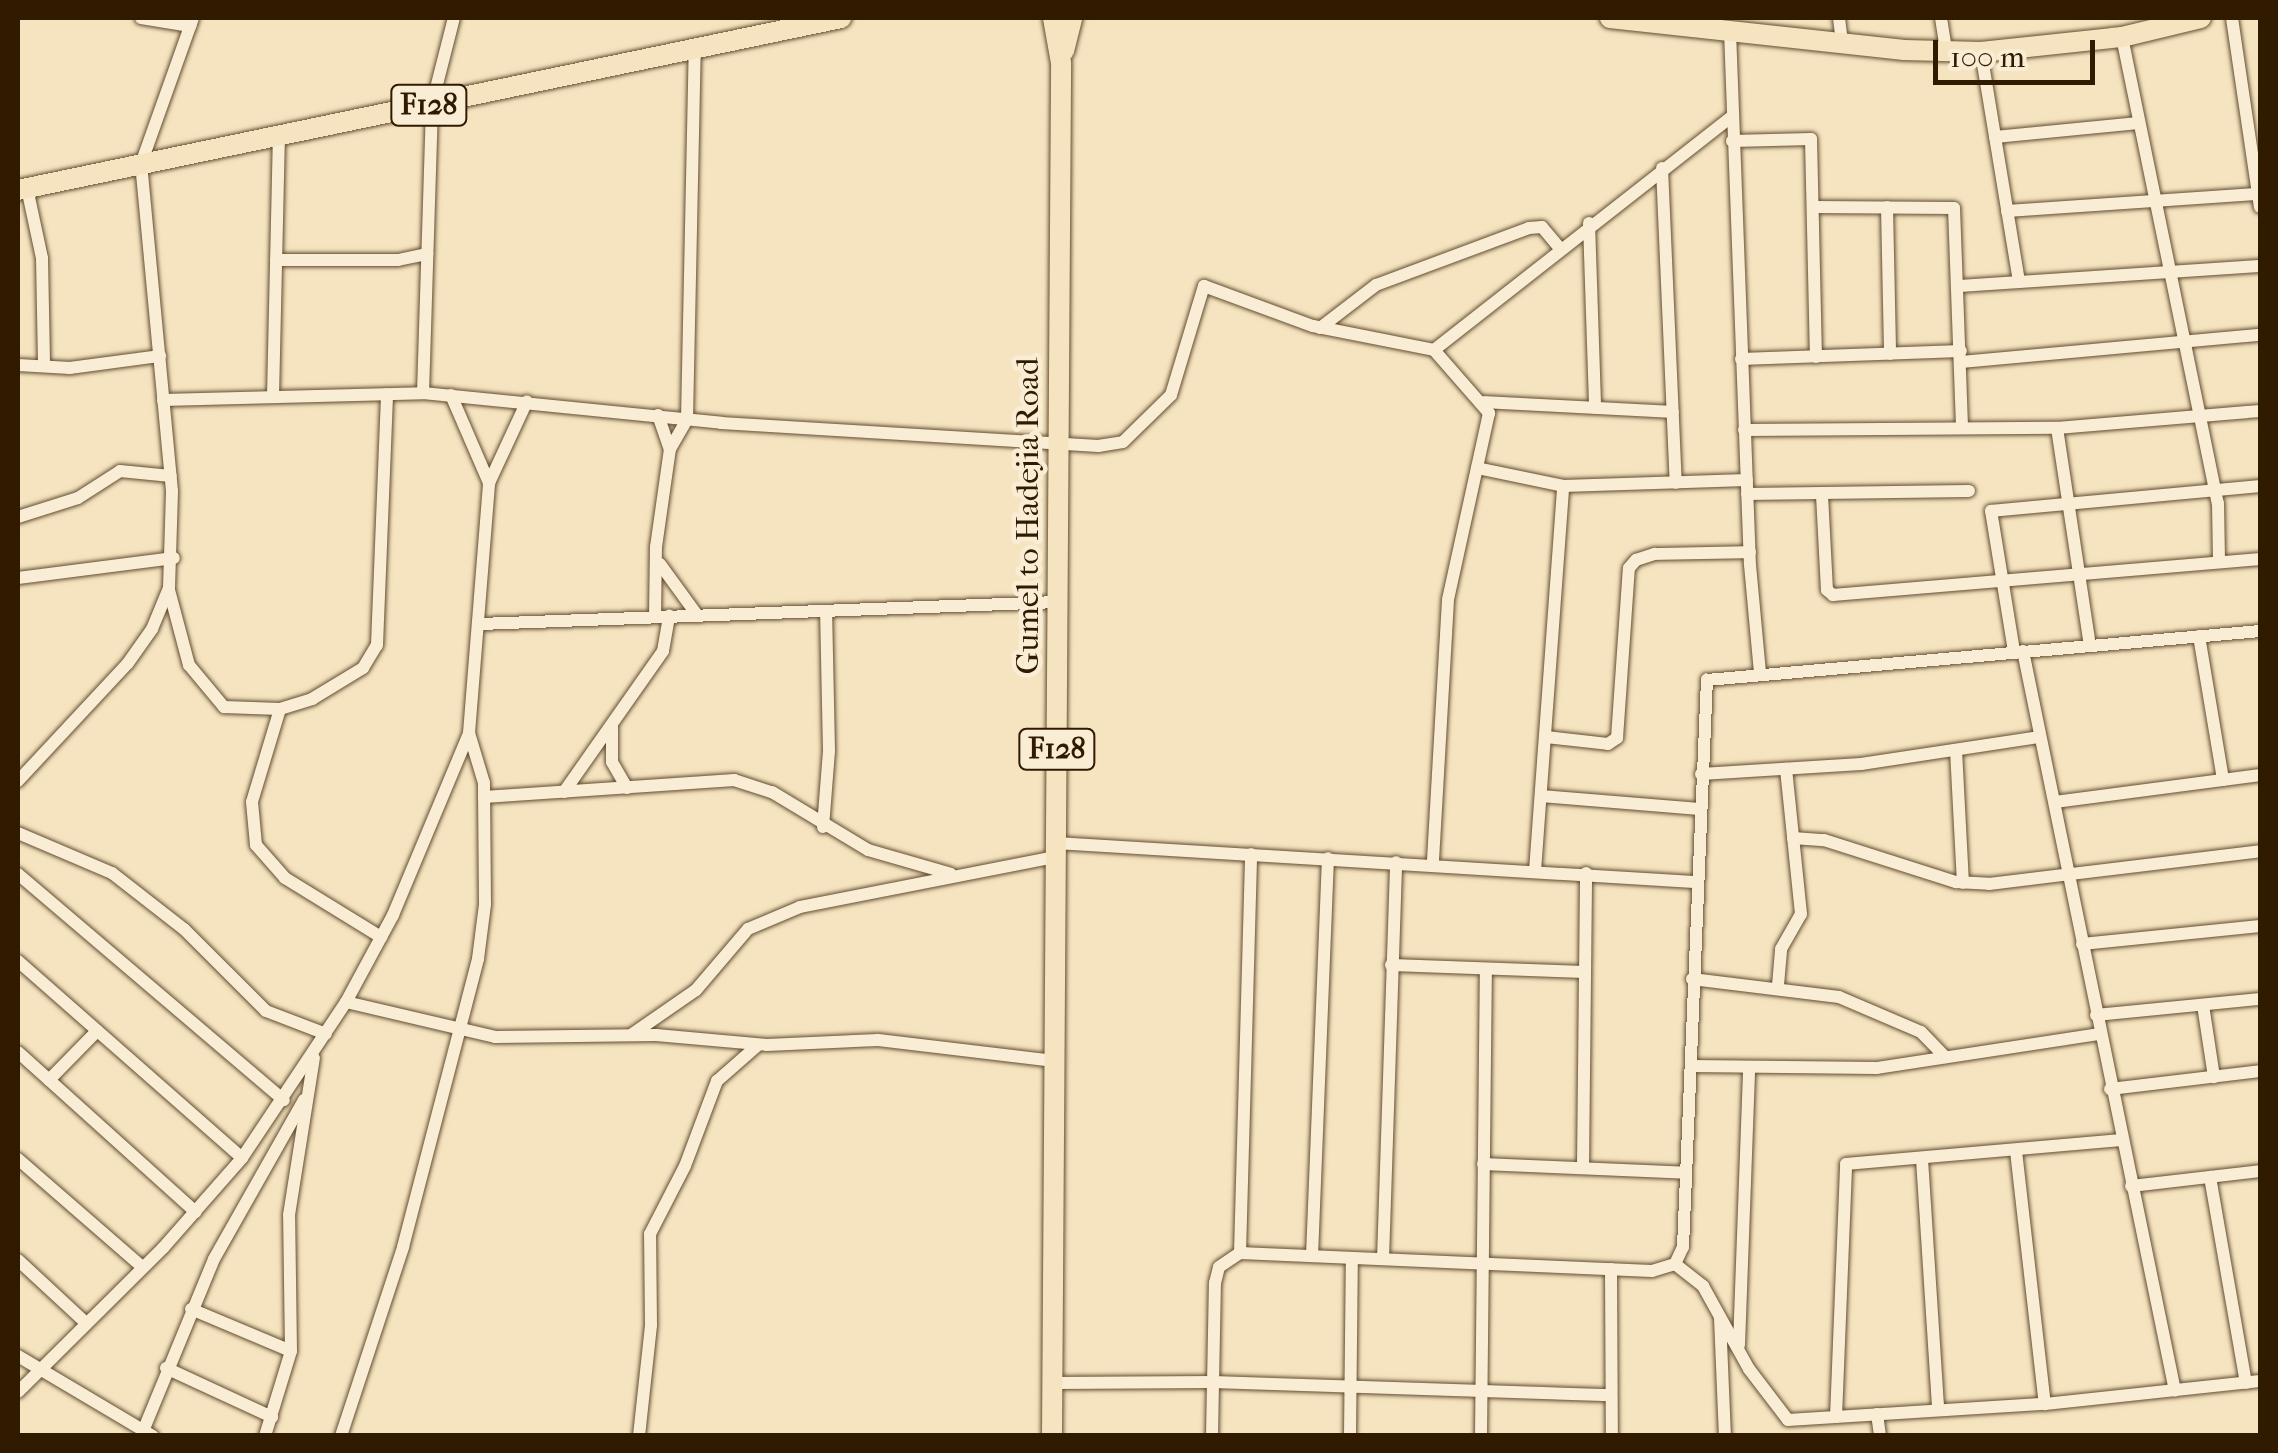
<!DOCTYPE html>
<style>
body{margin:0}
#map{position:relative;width:2278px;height:1453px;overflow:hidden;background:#f6e4c0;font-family:"IM FELL French Canon",serif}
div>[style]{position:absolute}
.roads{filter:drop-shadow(0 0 2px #624d30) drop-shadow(0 0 2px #624d30)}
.minor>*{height:12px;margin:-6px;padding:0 6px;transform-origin:6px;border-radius:6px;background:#f9edd6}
.primary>*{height:20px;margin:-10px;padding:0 10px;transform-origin:10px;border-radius:10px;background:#f6e4c0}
span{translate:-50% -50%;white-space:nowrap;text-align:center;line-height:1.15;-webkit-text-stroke:9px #f9edd6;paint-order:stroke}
.shield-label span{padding:2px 8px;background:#f9edd6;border:2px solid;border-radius:8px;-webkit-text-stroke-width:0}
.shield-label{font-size:30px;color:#311b00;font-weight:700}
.street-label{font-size:32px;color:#311b00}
.frame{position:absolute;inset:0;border:20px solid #311b00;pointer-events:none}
.scale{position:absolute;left:1933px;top:40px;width:162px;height:45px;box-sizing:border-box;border:5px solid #311b00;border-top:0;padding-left:12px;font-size:30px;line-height:35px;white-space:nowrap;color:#311b00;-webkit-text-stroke:8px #f9edd6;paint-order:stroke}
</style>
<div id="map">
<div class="roads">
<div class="minor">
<i style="left:141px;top:18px;width:50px;rotate:9.3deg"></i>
<i style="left:1839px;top:18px;width:26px;rotate:83deg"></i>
<i style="left:1941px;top:18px;width:33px;rotate:81deg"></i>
<i style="left:2232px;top:18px;width:191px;rotate:81.6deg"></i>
<i style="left:1730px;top:31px;width:534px;rotate:87.86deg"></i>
<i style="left:1750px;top:565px;width:108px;rotate:84.7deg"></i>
<i style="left:2122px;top:37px;width:476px;rotate:78.4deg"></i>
<i style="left:2218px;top:503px;width:56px;rotate:89deg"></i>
<i style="left:1981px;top:52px;width:233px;rotate:80.6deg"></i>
<i style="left:1995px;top:137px;width:144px;rotate:-5.6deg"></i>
<i style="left:1732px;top:141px;width:79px;rotate:-1.5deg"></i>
<i style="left:1811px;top:139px;width:218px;rotate:88.7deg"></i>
<i style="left:1662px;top:168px;width:315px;rotate:87.5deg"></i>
<i style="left:27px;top:188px;width:72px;rotate:77.9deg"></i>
<i style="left:42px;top:258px;width:107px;rotate:88.9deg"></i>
<i style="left:1814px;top:207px;width:140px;rotate:0.4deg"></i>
<i style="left:1954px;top:208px;width:217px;rotate:87.9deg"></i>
<i style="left:1887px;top:207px;width:147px;rotate:88.8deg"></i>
<i style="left:2007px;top:211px;width:253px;rotate:-3.9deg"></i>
<i style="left:1589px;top:223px;width:185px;rotate:88.1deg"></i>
<i style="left:276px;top:260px;width:122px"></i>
<i style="left:398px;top:260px;width:30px;rotate:-12deg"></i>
<i style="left:1958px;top:286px;width:303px;rotate:-3.8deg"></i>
<i style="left:1320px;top:328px;width:71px;rotate:-37.5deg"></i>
<i style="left:1376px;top:285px;width:163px;rotate:-20.4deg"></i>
<i style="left:1529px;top:228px;width:13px;rotate:-4deg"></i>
<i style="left:1542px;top:227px;width:26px;rotate:50deg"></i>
<i style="left:1434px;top:350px;width:379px;rotate:-38.1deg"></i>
<i style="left:1741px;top:359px;width:220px;rotate:-2.1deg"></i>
<i style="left:1961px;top:362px;width:300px;rotate:-5.2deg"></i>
<i style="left:18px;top:365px;width:52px;rotate:3.3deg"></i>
<i style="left:70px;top:368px;width:91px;rotate:-7.6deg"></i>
<i style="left:423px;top:393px;width:289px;rotate:-88.2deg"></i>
<i style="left:432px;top:104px;width:89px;rotate:-75.7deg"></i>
<i style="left:451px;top:395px;width:96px;rotate:66.6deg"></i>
<i style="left:273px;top:397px;width:261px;rotate:-88.7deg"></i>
<i style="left:163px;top:400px;width:260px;rotate:-1.5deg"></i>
<i style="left:423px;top:393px;width:300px;rotate:5.7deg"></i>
<i style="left:721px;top:423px;width:378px;rotate:3.5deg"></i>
<i style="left:1098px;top:446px;width:25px;rotate:-9deg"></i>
<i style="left:1123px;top:442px;width:67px;rotate:-44.4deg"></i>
<i style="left:1171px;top:395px;width:114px;rotate:-73.2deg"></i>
<i style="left:1204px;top:286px;width:116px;rotate:20.2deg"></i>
<i style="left:1313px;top:326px;width:123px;rotate:11.2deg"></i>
<i style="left:1434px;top:350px;width:84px;rotate:48.9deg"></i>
<i style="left:1489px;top:413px;width:191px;rotate:102.4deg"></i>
<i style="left:1448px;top:600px;width:264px;rotate:93.3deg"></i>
<i style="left:1484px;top:402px;width:189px;rotate:3deg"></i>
<i style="left:658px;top:415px;width:36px;rotate:71deg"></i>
<i style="left:2057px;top:428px;width:219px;rotate:81.4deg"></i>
<i style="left:1744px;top:430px;width:313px;rotate:-0.4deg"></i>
<i style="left:2057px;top:428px;width:204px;rotate:-4.8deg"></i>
<i style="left:1477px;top:468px;width:88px;rotate:11.8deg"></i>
<i style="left:1563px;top:486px;width:184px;rotate:-1.9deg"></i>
<i style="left:1747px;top:494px;width:222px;rotate:-0.8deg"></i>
<i style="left:1822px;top:495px;width:95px;rotate:87deg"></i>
<i style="left:1827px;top:590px;width:8px;rotate:40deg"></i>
<i style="left:1833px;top:595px;width:429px;rotate:-4.8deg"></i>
<i style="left:18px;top:517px;width:63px;rotate:-17.6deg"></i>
<i style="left:78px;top:498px;width:50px;rotate:-32.7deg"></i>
<i style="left:120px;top:471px;width:51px;rotate:5.6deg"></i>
<i style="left:660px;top:564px;width:63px;rotate:54deg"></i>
<i style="left:18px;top:578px;width:157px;rotate:-7.3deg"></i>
<i style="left:169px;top:590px;width:78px;rotate:75.1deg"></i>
<i style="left:189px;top:665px;width:55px;rotate:50.2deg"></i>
<i style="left:224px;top:707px;width:56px;rotate:2deg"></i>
<i style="left:280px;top:709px;width:34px;rotate:-17deg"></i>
<i style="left:312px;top:699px;width:60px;rotate:-31.3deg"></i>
<i style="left:363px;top:668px;width:27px;rotate:-59deg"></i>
<i style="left:377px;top:645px;width:251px;rotate:-87.7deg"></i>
<i style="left:655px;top:617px;width:70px;rotate:-89.2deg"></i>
<i style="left:656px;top:547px;width:99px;rotate:-81.9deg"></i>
<i style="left:670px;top:449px;width:34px;rotate:-60deg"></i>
<i style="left:687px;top:419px;width:370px;rotate:-88.8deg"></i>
<i style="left:480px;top:624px;width:578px;rotate:-2.18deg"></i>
<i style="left:2199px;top:636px;width:146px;rotate:80.5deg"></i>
<i style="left:2014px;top:651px;width:142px;rotate:-99.3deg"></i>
<i style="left:1991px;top:511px;width:270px;rotate:-5.3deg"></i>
<i style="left:2023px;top:651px;width:755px;rotate:78.39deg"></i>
<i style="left:280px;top:709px;width:97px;rotate:106.8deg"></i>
<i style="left:252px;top:802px;width:43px;rotate:84.7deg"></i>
<i style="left:256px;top:845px;width:44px;rotate:48.7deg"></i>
<i style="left:285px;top:878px;width:113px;rotate:31.6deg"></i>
<i style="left:612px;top:727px;width:35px;rotate:90deg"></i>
<i style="left:612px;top:762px;width:30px;rotate:60deg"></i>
<i style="left:1546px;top:737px;width:62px;rotate:6.4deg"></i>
<i style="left:1608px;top:744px;width:11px;rotate:-34deg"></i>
<i style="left:1617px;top:738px;width:170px;rotate:-86deg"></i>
<i style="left:1629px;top:568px;width:11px;rotate:-49deg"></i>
<i style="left:1636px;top:560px;width:20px;rotate:-18deg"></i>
<i style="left:1655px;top:554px;width:95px;rotate:-1.2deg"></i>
<i style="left:1956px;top:750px;width:133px;rotate:87deg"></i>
<i style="left:1701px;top:774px;width:160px;rotate:-3.6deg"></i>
<i style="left:1861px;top:764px;width:181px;rotate:-8.6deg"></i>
<i style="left:18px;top:781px;width:161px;rotate:-47deg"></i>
<i style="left:128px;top:663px;width:42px;rotate:-54.8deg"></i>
<i style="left:152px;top:629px;width:44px;rotate:-67.5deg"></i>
<i style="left:169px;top:588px;width:97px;rotate:-88.2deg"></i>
<i style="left:172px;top:491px;width:328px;rotate:-95.4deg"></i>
<i style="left:141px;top:164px;width:155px;rotate:-70.4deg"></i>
<i style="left:564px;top:792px;width:172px;rotate:-54.9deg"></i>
<i style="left:663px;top:651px;width:36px;rotate:-80deg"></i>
<i style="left:1541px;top:796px;width:159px;rotate:4.7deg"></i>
<i style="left:484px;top:797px;width:251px;rotate:-3.9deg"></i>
<i style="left:734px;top:780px;width:40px;rotate:18deg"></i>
<i style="left:772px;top:792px;width:112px;rotate:31.1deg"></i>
<i style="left:868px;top:850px;width:86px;rotate:16.1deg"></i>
<i style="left:2055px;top:802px;width:207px;rotate:-7.5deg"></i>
<i style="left:823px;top:827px;width:76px;rotate:-85.5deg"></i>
<i style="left:829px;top:751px;width:139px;rotate:-91.2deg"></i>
<i style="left:18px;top:833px;width:102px;rotate:23.1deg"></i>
<i style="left:112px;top:873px;width:91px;rotate:37.9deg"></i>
<i style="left:184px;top:929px;width:116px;rotate:45deg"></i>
<i style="left:266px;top:1011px;width:64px;rotate:21deg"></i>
<i style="left:1793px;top:838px;width:31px;rotate:4deg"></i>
<i style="left:1824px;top:840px;width:139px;rotate:17.7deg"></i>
<i style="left:1956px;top:882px;width:33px;rotate:3deg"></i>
<i style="left:1989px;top:884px;width:273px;rotate:-6.9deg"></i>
<i style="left:1056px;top:843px;width:639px;rotate:3.5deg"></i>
<i style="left:1535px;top:871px;width:386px;rotate:-85.8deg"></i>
<i style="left:18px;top:874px;width:349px;rotate:40.4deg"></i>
<i style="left:2082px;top:944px;width:179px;rotate:-5.8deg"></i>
<i style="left:18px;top:961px;width:298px;rotate:41.3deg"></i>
<i style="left:1391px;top:965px;width:194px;rotate:2.1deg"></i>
<i style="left:1692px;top:979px;width:148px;rotate:7deg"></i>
<i style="left:1839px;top:997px;width:89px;rotate:23.1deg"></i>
<i style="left:1921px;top:1032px;width:35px;rotate:46deg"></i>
<i style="left:1778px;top:985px;width:36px;rotate:-85deg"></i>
<i style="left:1781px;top:949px;width:40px;rotate:-60.3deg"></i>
<i style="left:1801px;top:914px;width:146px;rotate:-95.9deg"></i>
<i style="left:346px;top:1002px;width:153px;rotate:13.2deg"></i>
<i style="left:495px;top:1037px;width:161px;rotate:-0.7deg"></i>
<i style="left:656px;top:1035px;width:111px;rotate:5.1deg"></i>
<i style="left:767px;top:1045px;width:111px;rotate:-2.6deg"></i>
<i style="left:878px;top:1040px;width:178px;rotate:6.8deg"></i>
<i style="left:2203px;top:1005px;width:73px;rotate:81.3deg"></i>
<i style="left:2096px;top:1015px;width:165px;rotate:-5.6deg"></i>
<i style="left:631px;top:1035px;width:79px;rotate:-34.7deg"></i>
<i style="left:696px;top:990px;width:80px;rotate:-49.6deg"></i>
<i style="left:748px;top:929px;width:56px;rotate:-22.9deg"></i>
<i style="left:800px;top:907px;width:261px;rotate:-11.1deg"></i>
<i style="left:18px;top:1052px;width:239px;rotate:42deg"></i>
<i style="left:1691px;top:1066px;width:186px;rotate:0.6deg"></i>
<i style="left:1877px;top:1068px;width:226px;rotate:-8.7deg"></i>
<i style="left:49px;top:1080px;width:69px;rotate:-45.6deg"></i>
<i style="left:2110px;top:1089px;width:151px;rotate:-6.8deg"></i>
<i style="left:2016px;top:1151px;width:255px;rotate:83.5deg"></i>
<i style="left:18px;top:1159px;width:162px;rotate:41deg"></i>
<i style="left:1922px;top:1159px;width:251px;rotate:86.3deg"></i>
<i style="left:1483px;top:1164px;width:203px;rotate:2.5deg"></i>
<i style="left:1583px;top:1168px;width:295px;rotate:-89.4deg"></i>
<i style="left:2210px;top:1177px;width:209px;rotate:80.1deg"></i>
<i style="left:2131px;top:1186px;width:130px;rotate:-6.6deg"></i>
<i style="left:1240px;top:1253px;width:399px;rotate:-88.4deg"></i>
<i style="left:1312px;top:1256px;width:398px;rotate:-87.7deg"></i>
<i style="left:1383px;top:1259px;width:397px;rotate:-88.1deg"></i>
<i style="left:18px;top:1260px;width:91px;rotate:42.8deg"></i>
<i style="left:1675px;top:1264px;width:36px;rotate:38deg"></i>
<i style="left:1703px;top:1286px;width:95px;rotate:61deg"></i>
<i style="left:1749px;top:1369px;width:64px;rotate:52.6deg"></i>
<i style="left:1788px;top:1420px;width:257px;rotate:-3.6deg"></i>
<i style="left:2045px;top:1404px;width:216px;rotate:-6.1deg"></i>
<i style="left:1611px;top:1269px;width:167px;rotate:89.7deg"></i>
<i style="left:191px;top:1309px;width:108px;rotate:22.8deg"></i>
<i style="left:1720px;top:1318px;width:118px;rotate:87.6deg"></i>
<i style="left:1739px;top:1345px;width:277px;rotate:-87.9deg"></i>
<i style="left:18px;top:1356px;width:157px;rotate:30.7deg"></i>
<i style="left:166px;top:1368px;width:117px;rotate:24.8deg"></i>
<i style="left:1053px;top:1383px;width:160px;rotate:-0.4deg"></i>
<i style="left:1213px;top:1382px;width:398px;rotate:1.9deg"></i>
<i style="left:18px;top:1392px;width:204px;rotate:-44.8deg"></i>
<i style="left:163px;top:1248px;width:120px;rotate:-48.7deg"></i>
<i style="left:242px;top:1158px;width:187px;rotate:-56.3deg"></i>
<i style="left:346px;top:1002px;width:99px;rotate:-61.6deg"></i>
<i style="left:393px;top:915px;width:197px;rotate:-67.3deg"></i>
<i style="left:469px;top:733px;width:251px;rotate:-85.4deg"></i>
<i style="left:489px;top:483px;width:90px;rotate:-65.1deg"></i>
<i style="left:1877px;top:1414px;width:22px;rotate:82deg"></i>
<i style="left:1836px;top:1417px;width:253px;rotate:-87.7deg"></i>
<i style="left:1846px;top:1164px;width:276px;rotate:-5deg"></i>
<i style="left:141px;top:1436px;width:191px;rotate:-67.6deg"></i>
<i style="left:214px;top:1259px;width:183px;rotate:-60.5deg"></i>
<i style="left:265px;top:1436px;width:89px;rotate:-73deg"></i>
<i style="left:291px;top:1351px;width:136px;rotate:-90.8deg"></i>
<i style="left:289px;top:1215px;width:159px;rotate:-81deg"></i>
<i style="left:341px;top:1436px;width:199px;rotate:-71.8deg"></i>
<i style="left:403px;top:1247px;width:298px;rotate:-75.4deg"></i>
<i style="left:478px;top:959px;width:55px;rotate:-82.7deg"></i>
<i style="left:485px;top:904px;width:121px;rotate:-90.5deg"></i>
<i style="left:484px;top:783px;width:52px;rotate:-106.7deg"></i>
<i style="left:639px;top:1436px;width:112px;rotate:-83.8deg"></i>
<i style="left:651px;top:1325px;width:91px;rotate:-90.6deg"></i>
<i style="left:650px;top:1234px;width:76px;rotate:-62.8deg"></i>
<i style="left:685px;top:1166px;width:91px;rotate:-69.4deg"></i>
<i style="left:717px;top:1081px;width:53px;rotate:-41.2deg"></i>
<i style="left:1212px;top:1436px;width:153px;rotate:-88.9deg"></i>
<i style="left:1215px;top:1283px;width:16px;rotate:-76deg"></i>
<i style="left:1219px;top:1267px;width:25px;rotate:-34deg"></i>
<i style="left:1240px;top:1253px;width:412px;rotate:2.5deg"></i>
<i style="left:1652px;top:1271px;width:24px;rotate:-17deg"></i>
<i style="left:1675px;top:1264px;width:19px;rotate:-65deg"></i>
<i style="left:1683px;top:1247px;width:568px;rotate:-87.58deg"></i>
<i style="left:1707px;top:680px;width:555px;rotate:-5.06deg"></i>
<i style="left:1350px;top:1436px;width:178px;rotate:-89.4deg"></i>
<i style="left:1481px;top:1436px;width:465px;rotate:-89.4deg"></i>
</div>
<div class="primary">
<i style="left:1610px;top:18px;width:296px;rotate:6.2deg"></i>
<i style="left:1904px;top:50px;width:77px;rotate:1.5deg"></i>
<i style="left:1981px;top:52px;width:142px;rotate:-6.1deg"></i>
<i style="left:2122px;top:37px;width:81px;rotate:-13.5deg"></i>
<i style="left:1064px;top:51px;width:34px;rotate:-76deg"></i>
<i style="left:18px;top:190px;width:841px;rotate:-11.8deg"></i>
<i style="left:1052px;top:1436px;width:1373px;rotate:-89.62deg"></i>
<i style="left:1061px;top:63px;width:46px;rotate:-100.1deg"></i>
</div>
</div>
<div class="shield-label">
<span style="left:429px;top:105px">F128</span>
<span style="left:1057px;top:749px">F128</span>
</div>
<div class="street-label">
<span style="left:1028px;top:516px;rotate:-90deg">Gumel to Hadejia Road</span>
</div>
<div class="frame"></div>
<div class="scale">100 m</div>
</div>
